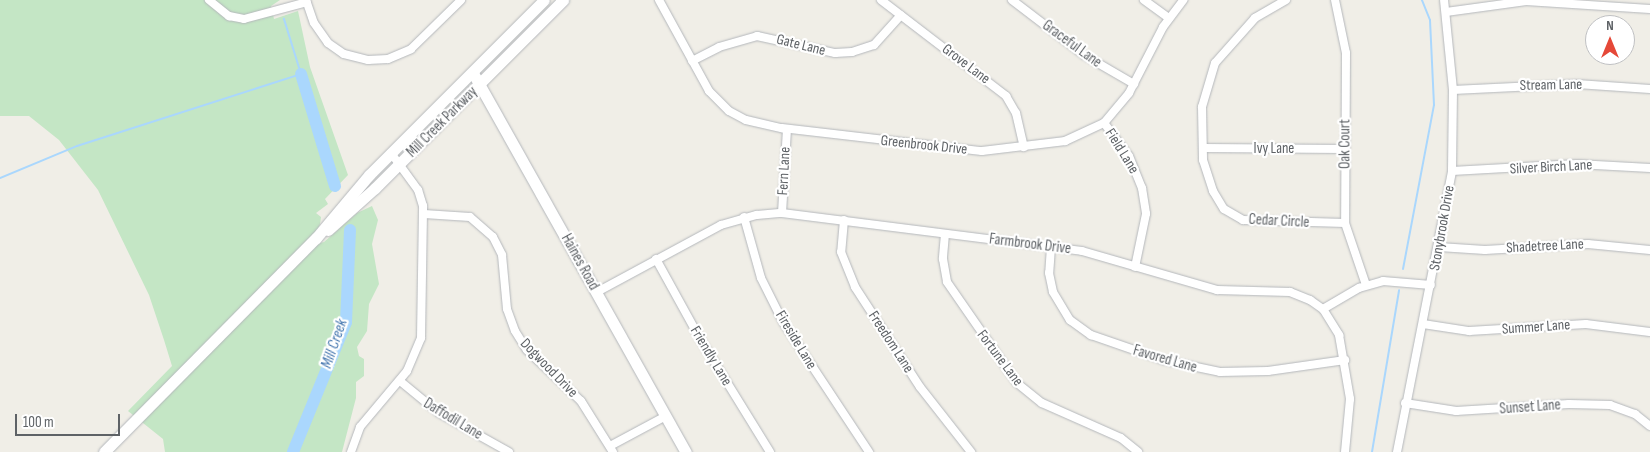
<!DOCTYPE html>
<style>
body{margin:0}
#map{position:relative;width:1650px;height:452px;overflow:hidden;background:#f0eee7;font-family:"Sofia Sans Condensed",sans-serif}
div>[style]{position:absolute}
.green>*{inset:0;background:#c4e6c5}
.stream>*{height:2px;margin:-1px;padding:0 1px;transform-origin:1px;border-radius:1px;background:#aad7fd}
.river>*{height:12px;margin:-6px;padding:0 6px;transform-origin:6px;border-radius:6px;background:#aad7fd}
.roads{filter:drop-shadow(0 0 1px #b4b7bb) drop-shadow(0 0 1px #b4b7bb)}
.street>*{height:8px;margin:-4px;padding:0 4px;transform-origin:4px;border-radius:4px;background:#fff}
.secondary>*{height:11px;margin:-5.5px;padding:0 5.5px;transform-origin:5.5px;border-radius:5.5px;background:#fff}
span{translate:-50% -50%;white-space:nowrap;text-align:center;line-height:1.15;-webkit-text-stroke:4.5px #fff;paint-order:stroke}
.street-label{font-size:15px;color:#5e6266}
.water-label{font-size:16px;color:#4577af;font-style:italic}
.north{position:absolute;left:1585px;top:15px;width:50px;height:50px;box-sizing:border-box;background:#fff;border:1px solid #bfc0c2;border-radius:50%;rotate:0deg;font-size:14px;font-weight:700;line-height:20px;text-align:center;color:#5e6266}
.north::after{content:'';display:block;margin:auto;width:18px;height:22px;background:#e54838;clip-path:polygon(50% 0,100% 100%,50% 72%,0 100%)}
.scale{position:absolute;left:15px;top:414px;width:105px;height:22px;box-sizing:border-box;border:2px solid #5e6266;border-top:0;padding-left:6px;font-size:15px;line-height:18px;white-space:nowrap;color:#5e6266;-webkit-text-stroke:4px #fff;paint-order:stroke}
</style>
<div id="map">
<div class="green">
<i style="clip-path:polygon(0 0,280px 0,271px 6px,274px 19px,298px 11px,310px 67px,348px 175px,325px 199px,328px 204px,316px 213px,321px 217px,320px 224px,312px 245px,324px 242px,357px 213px,372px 206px,378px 220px,372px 244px,379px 284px,369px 304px,367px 331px,357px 347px,359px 356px,364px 359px,364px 376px,356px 382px,356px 398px,342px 452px,165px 452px,163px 439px,128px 411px,172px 366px,164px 340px,149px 295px,98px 190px,59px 140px,29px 116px,0 116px)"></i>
</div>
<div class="stream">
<i style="left:0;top:178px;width:83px;rotate:-22.6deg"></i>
<i style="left:77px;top:146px;width:235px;rotate:-17.8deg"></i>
<i style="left:301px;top:74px;width:58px;rotate:-107.2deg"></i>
<i style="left:1403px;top:269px;width:167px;rotate:-79.3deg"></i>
<i style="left:1434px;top:105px;width:85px;rotate:-92.7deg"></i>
<i style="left:1430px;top:20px;width:22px;rotate:-112deg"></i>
<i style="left:1372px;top:452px;width:164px;rotate:-80.5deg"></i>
</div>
<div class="river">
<i style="left:301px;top:74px;width:117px;rotate:73.1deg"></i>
<i style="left:293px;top:452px;width:140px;rotate:-67.8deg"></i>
<i style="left:346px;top:322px;width:92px;rotate:-87.5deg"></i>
</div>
<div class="roads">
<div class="street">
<i style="left:209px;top:0;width:26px;rotate:39deg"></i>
<i style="left:229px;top:16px;width:15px;rotate:11deg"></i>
<i style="left:244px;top:19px;width:65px;rotate:-15.1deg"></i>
<i style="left:306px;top:0;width:24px;rotate:71deg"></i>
<i style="left:314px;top:23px;width:24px;rotate:55deg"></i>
<i style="left:328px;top:43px;width:19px;rotate:35deg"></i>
<i style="left:344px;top:54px;width:25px;rotate:14deg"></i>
<i style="left:368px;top:60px;width:20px;rotate:-3deg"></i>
<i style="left:388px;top:59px;width:25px;rotate:-23deg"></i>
<i style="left:411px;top:49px;width:70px;rotate:-44.4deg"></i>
<i style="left:659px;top:0;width:104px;rotate:61.2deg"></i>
<i style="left:709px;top:91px;width:28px;rotate:45deg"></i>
<i style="left:729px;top:111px;width:19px;rotate:28deg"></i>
<i style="left:746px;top:120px;width:37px;rotate:13deg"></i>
<i style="left:782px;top:128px;width:201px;rotate:6.6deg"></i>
<i style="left:982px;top:151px;width:84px;rotate:-6.9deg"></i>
<i style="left:1065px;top:141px;width:43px;rotate:-24.8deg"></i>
<i style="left:1104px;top:123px;width:39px;rotate:-50deg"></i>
<i style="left:1129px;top:93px;width:74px;rotate:-62.7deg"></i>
<i style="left:1163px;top:27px;width:34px;rotate:-53deg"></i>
<i style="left:881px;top:0;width:158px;rotate:37.5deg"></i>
<i style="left:1006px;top:96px;width:20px;rotate:60deg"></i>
<i style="left:1016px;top:113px;width:35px;rotate:77deg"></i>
<i style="left:1012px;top:0;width:91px;rotate:37.4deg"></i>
<i style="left:1084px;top:55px;width:58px;rotate:30.1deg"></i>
<i style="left:1144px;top:0;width:31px;rotate:36deg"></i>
<i style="left:1286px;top:0;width:36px;rotate:150deg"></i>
<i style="left:1255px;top:18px;width:60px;rotate:131.6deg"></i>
<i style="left:1215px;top:63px;width:46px;rotate:106.5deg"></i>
<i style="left:1202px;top:107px;width:53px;rotate:88.9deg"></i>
<i style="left:1203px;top:160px;width:33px;rotate:72deg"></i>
<i style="left:1213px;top:191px;width:21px;rotate:59deg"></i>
<i style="left:1224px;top:209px;width:22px;rotate:30deg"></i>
<i style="left:1243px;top:220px;width:102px;rotate:1.7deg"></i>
<i style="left:1335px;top:0;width:54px;rotate:78.3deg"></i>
<i style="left:1346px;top:53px;width:170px;rotate:90.3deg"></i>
<i style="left:1345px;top:223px;width:65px;rotate:71.3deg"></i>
<i style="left:1446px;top:12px;width:81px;rotate:-7.8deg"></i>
<i style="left:1526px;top:1px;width:124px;rotate:3.7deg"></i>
<i style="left:692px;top:61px;width:30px;rotate:-27deg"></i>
<i style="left:719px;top:47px;width:40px;rotate:-16deg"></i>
<i style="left:757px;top:36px;width:80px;rotate:12.3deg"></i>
<i style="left:835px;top:53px;width:17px;rotate:-3deg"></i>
<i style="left:852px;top:52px;width:23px;rotate:-18deg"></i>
<i style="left:874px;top:45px;width:40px;rotate:-48deg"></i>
<i style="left:1453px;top:90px;width:124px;rotate:-2.8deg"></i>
<i style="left:1577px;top:84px;width:73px;rotate:3.9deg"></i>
<i style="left:1104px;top:123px;width:41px;rotate:52.9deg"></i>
<i style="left:1129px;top:156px;width:35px;rotate:68deg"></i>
<i style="left:1142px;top:188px;width:26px;rotate:81deg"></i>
<i style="left:1146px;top:214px;width:54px;rotate:101.7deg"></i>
<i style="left:1203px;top:148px;width:142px;rotate:0.4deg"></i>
<i style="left:1452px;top:171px;width:125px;rotate:-3.2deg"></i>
<i style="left:1577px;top:164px;width:73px;rotate:3.1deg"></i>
<i style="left:782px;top:213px;width:84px;rotate:-86.6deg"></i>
<i style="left:424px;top:214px;width:46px;rotate:3.7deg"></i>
<i style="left:470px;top:217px;width:30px;rotate:41deg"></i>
<i style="left:493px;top:237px;width:20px;rotate:63deg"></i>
<i style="left:502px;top:255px;width:54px;rotate:84.7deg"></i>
<i style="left:507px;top:309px;width:23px;rotate:70deg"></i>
<i style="left:515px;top:331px;width:22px;rotate:58deg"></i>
<i style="left:527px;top:350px;width:74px;rotate:43.4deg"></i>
<i style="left:581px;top:401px;width:60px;rotate:57.9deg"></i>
<i style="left:744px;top:217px;width:63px;rotate:74.4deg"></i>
<i style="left:761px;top:278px;width:49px;rotate:63.4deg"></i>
<i style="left:783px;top:322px;width:156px;rotate:56.5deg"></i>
<i style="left:844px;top:220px;width:32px;rotate:95deg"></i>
<i style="left:841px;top:252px;width:38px;rotate:68deg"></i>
<i style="left:855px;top:287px;width:119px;rotate:57deg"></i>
<i style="left:920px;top:387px;width:83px;rotate:51.9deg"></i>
<i style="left:945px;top:234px;width:25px;rotate:95deg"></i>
<i style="left:943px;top:259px;width:23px;rotate:80deg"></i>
<i style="left:947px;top:282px;width:123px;rotate:55.3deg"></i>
<i style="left:1017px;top:383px;width:32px;rotate:39deg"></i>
<i style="left:1042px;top:403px;width:86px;rotate:23.9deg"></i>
<i style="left:1121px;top:438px;width:22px;rotate:39deg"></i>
<i style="left:1051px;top:247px;width:26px;rotate:94deg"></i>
<i style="left:1049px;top:273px;width:19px;rotate:78deg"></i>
<i style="left:1053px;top:292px;width:33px;rotate:59deg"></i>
<i style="left:1070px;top:320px;width:26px;rotate:36deg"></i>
<i style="left:1091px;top:335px;width:76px;rotate:19.1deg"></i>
<i style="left:1163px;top:360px;width:58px;rotate:11.9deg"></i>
<i style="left:1220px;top:372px;width:48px;rotate:-1.2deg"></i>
<i style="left:1268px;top:371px;width:78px;rotate:-8.1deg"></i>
<i style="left:1439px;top:247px;width:46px;rotate:3.7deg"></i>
<i style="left:1485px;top:250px;width:103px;rotate:-3.3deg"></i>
<i style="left:1588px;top:244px;width:62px;rotate:5.5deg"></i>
<i style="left:656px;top:259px;width:89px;rotate:61.1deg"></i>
<i style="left:699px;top:337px;width:135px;rotate:58.3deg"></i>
<i style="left:597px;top:292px;width:141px;rotate:-28.4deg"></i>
<i style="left:721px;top:225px;width:37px;rotate:-16deg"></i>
<i style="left:757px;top:215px;width:25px;rotate:-5deg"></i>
<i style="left:782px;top:213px;width:302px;rotate:7.2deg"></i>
<i style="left:1082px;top:251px;width:141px;rotate:16.1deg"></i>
<i style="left:1217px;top:290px;width:73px;rotate:1.6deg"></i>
<i style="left:1290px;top:292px;width:22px;rotate:22deg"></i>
<i style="left:1310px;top:300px;width:16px;rotate:35deg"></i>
<i style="left:1323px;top:309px;width:31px;rotate:58deg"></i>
<i style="left:1339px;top:335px;width:65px;rotate:80.2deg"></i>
<i style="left:1350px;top:399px;width:53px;rotate:95.4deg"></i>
<i style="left:1323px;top:309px;width:42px;rotate:-30.3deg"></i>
<i style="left:1359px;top:288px;width:25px;rotate:-16deg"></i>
<i style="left:1383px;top:281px;width:48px;rotate:4.8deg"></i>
<i style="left:1423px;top:324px;width:47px;rotate:8.7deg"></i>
<i style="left:1469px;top:331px;width:117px;rotate:-3.4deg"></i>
<i style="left:1586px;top:324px;width:64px;rotate:7.1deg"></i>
<i style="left:400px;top:381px;width:50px;rotate:39.4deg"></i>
<i style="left:439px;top:413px;width:80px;rotate:29.1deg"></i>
<i style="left:1405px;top:403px;width:52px;rotate:8.9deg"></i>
<i style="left:1456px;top:411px;width:113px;rotate:-3.5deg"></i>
<i style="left:1569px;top:404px;width:41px;rotate:1.4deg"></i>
<i style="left:1610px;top:405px;width:27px;rotate:20deg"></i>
<i style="left:1635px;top:414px;width:19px;rotate:39deg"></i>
<i style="left:610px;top:446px;width:64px;rotate:-28.2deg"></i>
<i style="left:351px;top:452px;width:27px;rotate:-70deg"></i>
<i style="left:360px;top:427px;width:73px;rotate:-50deg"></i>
<i style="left:407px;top:371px;width:36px;rotate:-67deg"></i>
<i style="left:421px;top:338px;width:132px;rotate:-89.1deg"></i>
<i style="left:423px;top:206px;width:17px;rotate:-107deg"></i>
<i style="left:418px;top:190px;width:46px;rotate:-126.1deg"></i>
<i style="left:1397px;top:452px;width:286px;rotate:-78.9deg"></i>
<i style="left:1452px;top:171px;width:81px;rotate:-89.3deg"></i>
<i style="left:1453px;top:90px;width:90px;rotate:-95.7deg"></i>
</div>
<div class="secondary">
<i style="left:473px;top:73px;width:435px;rotate:60.7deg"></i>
<i style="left:328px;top:230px;width:63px;rotate:-41.8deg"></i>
<i style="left:375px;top:188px;width:266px;rotate:-45deg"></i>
<i style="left:104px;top:452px;width:301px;rotate:-45.3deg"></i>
<i style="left:316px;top:238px;width:82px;rotate:-49.9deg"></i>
<i style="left:369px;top:175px;width:247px;rotate:-45deg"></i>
</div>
</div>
<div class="street-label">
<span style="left:1072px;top:44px;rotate:36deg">Graceful Lane</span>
<span style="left:801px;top:45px;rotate:14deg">Gate Lane</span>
<span style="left:966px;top:64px;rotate:37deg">Grove Lane</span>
<span style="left:1551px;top:85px;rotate:-1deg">Stream Lane</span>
<span style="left:442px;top:122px;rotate:-45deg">Mill Creek Parkway</span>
<span style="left:1345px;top:144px;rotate:-90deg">Oak Court</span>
<span style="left:924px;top:145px;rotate:6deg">Greenbrook Drive</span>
<span style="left:1274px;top:149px">Ivy Lane</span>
<span style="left:1122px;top:151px;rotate:58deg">Field Lane</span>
<span style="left:1551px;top:167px;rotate:-3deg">Silver Birch Lane</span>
<span style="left:784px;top:171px;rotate:-87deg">Fern Lane</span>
<span style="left:1279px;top:221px;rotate:3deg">Cedar Circle</span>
<span style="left:1442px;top:228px;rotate:-80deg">Stonybrook Drive</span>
<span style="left:1030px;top:244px;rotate:7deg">Farmbrook Drive</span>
<span style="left:1545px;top:246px;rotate:-3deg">Shadetree Lane</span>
<span style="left:580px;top:262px;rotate:61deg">Haines Road</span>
<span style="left:1536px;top:327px;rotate:-4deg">Summer Lane</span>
<span style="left:796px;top:340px;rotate:59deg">Fireside Lane</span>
<span style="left:891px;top:342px;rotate:57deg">Freedom Lane</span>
<span style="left:711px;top:356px;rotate:59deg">Friendly Lane</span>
<span style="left:1000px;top:358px;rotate:53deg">Fortune Lane</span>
<span style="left:1165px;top:359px;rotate:16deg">Favored Lane</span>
<span style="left:549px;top:368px;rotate:46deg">Dogwood Drive</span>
<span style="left:1530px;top:407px;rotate:-4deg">Sunset Lane</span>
<span style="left:453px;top:419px;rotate:31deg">Daffodil Lane</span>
</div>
<div class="water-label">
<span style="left:335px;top:344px;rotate:-71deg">Mill Creek</span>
</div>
<div class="north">N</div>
<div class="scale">100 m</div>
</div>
